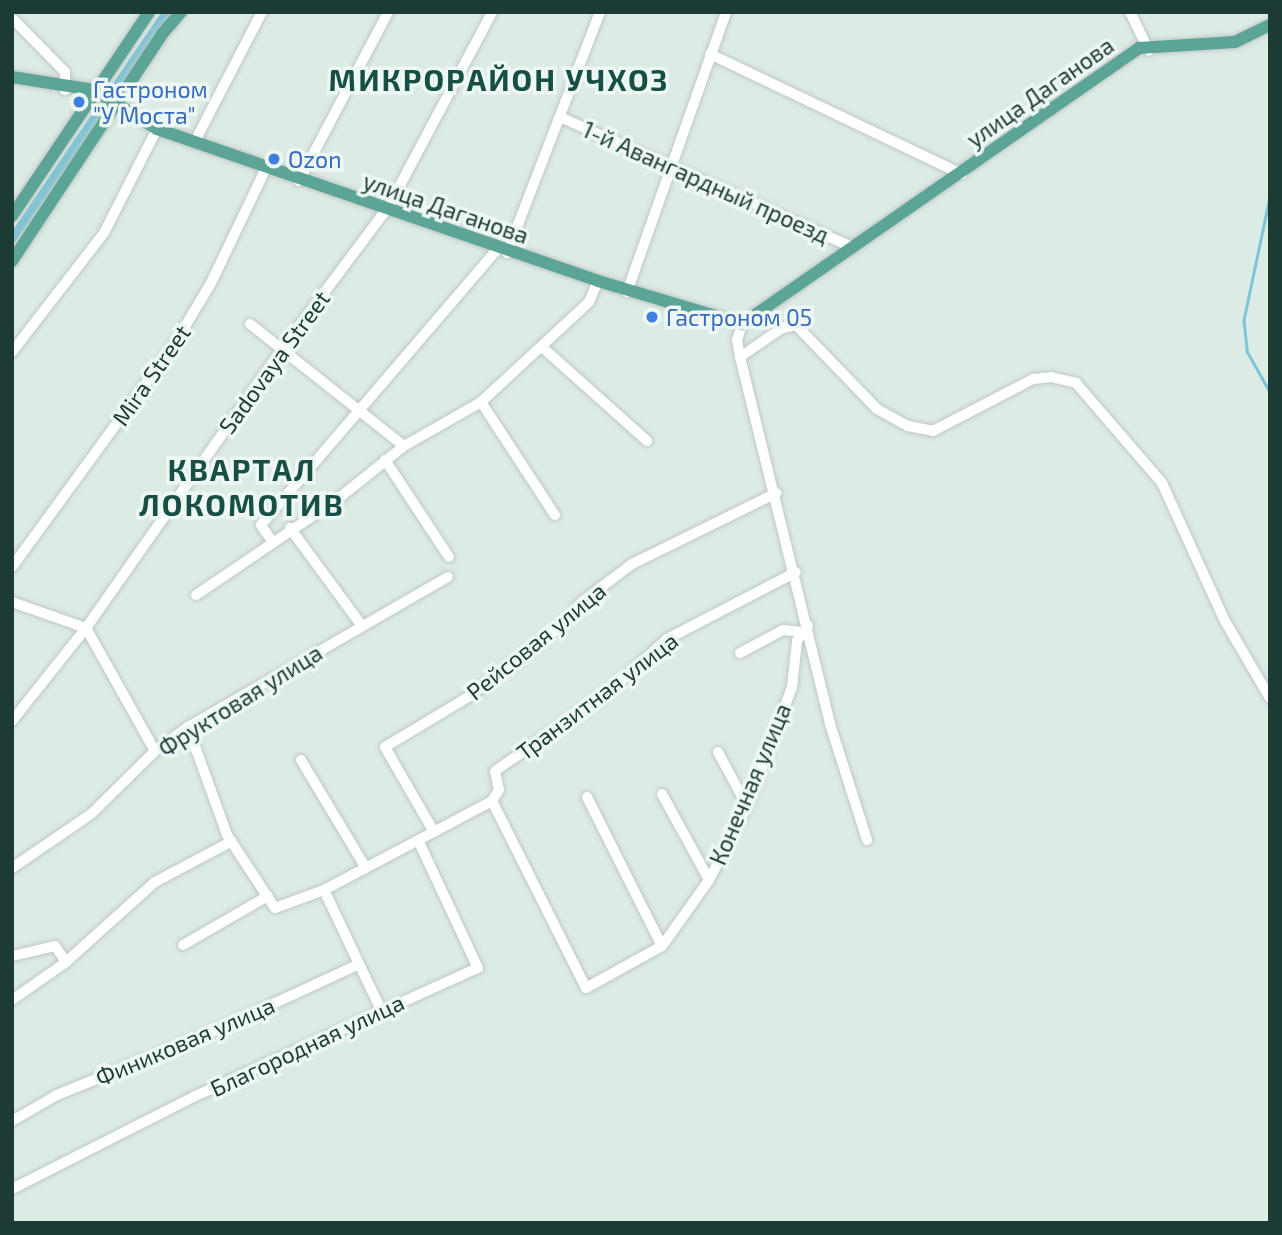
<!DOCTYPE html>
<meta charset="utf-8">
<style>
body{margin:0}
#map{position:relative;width:1282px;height:1235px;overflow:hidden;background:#ddebe5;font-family:"Exo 2",sans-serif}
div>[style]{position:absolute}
.stream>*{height:2.5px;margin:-1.25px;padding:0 1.25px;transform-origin:1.25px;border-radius:1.25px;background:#7ec4d6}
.canal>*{height:9px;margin:-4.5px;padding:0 4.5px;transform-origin:4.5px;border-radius:4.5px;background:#7ec4d6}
.roads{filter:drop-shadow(0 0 2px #c0c8c6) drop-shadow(0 0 2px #c0c8c6)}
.minor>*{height:10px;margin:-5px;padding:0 5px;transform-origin:5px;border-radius:5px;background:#fff}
.major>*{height:12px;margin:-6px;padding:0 6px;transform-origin:6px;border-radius:6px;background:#5ca596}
.dots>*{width:19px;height:19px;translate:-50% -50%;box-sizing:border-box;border:4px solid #edf7f3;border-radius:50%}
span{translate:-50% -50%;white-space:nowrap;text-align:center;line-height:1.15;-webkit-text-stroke:7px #edf7f3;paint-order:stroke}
.shop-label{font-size:23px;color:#366cbe}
.left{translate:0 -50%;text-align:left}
.street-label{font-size:23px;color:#1d3b35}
.district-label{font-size:30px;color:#174f45;font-weight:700;letter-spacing:2px}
.frame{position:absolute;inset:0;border:14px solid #1d3b35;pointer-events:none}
</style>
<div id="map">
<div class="stream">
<i style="left:1270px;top:197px;width:126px;rotate:101.9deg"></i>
<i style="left:1244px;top:320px;width:31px;rotate:84deg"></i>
<i style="left:1247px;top:351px;width:47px;rotate:60.7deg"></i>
</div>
<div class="canal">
<i style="left:12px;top:238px;width:273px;rotate:-55.7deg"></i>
</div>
<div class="roads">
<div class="minor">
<i style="left:1130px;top:12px;width:43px;rotate:64deg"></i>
<i style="left:12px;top:18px;width:76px;rotate:45.5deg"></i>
<i style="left:65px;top:72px;width:18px;rotate:90deg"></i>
<i style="left:710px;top:54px;width:279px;rotate:25.5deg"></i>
<i style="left:560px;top:117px;width:320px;rotate:24deg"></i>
<i style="left:194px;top:143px;width:148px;rotate:-62.6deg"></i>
<i style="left:299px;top:181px;width:191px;rotate:-62.2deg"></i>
<i style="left:507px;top:253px;width:258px;rotate:-68.9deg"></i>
<i style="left:627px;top:292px;width:297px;rotate:-70.5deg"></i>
<i style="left:250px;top:324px;width:196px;rotate:38.4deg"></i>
<i style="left:742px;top:324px;width:17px;rotate:107deg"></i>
<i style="left:737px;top:340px;width:17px;rotate:80deg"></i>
<i style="left:740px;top:357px;width:378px;rotate:76.2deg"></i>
<i style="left:830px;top:724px;width:122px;rotate:72.3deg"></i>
<i style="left:542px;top:347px;width:141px;rotate:41.8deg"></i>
<i style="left:12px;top:352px;width:150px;rotate:-52.3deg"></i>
<i style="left:104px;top:233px;width:117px;rotate:-63deg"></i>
<i style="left:740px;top:357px;width:51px;rotate:-34.6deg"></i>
<i style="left:782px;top:328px;width:14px;rotate:-12deg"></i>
<i style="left:796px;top:325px;width:117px;rotate:46deg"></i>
<i style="left:877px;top:409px;width:35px;rotate:29deg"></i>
<i style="left:908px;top:426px;width:25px;rotate:11deg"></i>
<i style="left:933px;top:431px;width:113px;rotate:-27.5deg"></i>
<i style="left:1033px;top:379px;width:18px;rotate:-6deg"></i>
<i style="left:1051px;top:377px;width:26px;rotate:13deg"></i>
<i style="left:1076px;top:383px;width:132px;rotate:49.3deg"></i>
<i style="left:1162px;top:483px;width:152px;rotate:65.5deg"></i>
<i style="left:1225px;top:621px;width:89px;rotate:59.7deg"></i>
<i style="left:481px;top:402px;width:135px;rotate:56.8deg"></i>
<i style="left:385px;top:460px;width:116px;rotate:56.6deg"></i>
<i style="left:290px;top:528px;width:122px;rotate:53.7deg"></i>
<i style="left:272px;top:541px;width:19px;rotate:-125deg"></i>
<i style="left:261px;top:525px;width:366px;rotate:-49.4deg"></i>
<i style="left:12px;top:567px;width:275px;rotate:-53.9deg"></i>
<i style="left:174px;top:345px;width:72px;rotate:-59.2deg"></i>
<i style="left:211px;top:283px;width:127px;rotate:-64.4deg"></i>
<i style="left:196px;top:595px;width:173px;rotate:-34.1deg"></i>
<i style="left:339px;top:498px;width:83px;rotate:-38.7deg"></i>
<i style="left:404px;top:446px;width:89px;rotate:-29.7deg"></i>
<i style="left:481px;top:402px;width:147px;rotate:-42.8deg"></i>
<i style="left:589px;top:302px;width:23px;rotate:-67deg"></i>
<i style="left:12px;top:602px;width:78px;rotate:19.4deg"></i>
<i style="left:86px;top:628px;width:141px;rotate:60.7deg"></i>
<i style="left:740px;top:653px;width:49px;rotate:-28.1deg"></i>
<i style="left:783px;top:630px;width:19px;rotate:6deg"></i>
<i style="left:12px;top:721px;width:119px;rotate:-51.5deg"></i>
<i style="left:86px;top:628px;width:341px;rotate:-54.9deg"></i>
<i style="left:282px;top:349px;width:179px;rotate:-53.2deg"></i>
<i style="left:389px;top:206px;width:220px;rotate:-62deg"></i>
<i style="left:188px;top:727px;width:115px;rotate:70.1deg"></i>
<i style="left:227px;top:835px;width:87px;rotate:56.7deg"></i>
<i style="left:275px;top:908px;width:52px;rotate:-20.2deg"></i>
<i style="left:324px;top:890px;width:190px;rotate:-27.9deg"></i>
<i style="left:492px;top:801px;width:13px;rotate:-58deg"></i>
<i style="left:499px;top:790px;width:19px;rotate:-102deg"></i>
<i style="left:495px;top:771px;width:137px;rotate:-34.6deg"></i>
<i style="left:608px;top:693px;width:80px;rotate:-42.5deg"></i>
<i style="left:667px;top:639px;width:145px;rotate:-27.4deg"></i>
<i style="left:718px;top:752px;width:61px;rotate:61.8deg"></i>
<i style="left:301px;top:760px;width:126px;rotate:59deg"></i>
<i style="left:662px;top:794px;width:98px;rotate:61.3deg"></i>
<i style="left:587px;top:797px;width:167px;rotate:63.3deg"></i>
<i style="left:492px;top:801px;width:209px;rotate:63.3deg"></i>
<i style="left:586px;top:988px;width:87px;rotate:-28.9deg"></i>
<i style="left:662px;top:946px;width:81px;rotate:-54.5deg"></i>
<i style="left:709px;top:880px;width:83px;rotate:-62.8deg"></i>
<i style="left:747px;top:806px;width:127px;rotate:-69.3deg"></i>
<i style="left:792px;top:687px;width:46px;rotate:-83.8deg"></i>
<i style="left:797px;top:641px;width:19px;rotate:-54deg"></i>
<i style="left:434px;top:832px;width:98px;rotate:-120deg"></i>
<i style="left:385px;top:747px;width:99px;rotate:-31deg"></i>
<i style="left:470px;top:696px;width:115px;rotate:-37.6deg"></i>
<i style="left:561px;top:626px;width:33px;rotate:-49deg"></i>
<i style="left:583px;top:601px;width:61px;rotate:-37.1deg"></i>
<i style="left:632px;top:564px;width:161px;rotate:-26.2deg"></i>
<i style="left:12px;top:868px;width:96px;rotate:-34.4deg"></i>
<i style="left:91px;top:814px;width:90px;rotate:-44.5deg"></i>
<i style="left:155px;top:751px;width:41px;rotate:-36deg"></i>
<i style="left:188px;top:727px;width:300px;rotate:-30deg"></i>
<i style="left:324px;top:890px;width:133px;rotate:64.6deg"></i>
<i style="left:183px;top:945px;width:98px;rotate:-30deg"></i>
<i style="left:12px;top:956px;width:44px;rotate:-13.1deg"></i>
<i style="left:55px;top:946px;width:19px;rotate:55deg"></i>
<i style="left:12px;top:1000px;width:66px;rotate:-35.1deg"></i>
<i style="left:66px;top:962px;width:120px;rotate:-42deg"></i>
<i style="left:155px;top:882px;width:87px;rotate:-28deg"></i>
<i style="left:12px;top:1121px;width:52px;rotate:-30deg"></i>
<i style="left:57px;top:1095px;width:165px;rotate:-22.1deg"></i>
<i style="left:210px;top:1033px;width:164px;rotate:-24.8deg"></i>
<i style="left:12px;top:1189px;width:203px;rotate:-26.9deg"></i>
<i style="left:193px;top:1097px;width:313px;rotate:-24.4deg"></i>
<i style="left:478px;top:968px;width:141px;rotate:-115.1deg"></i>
</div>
<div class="major">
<i style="left:12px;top:77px;width:83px;rotate:9deg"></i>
<i style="left:94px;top:90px;width:74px;rotate:31.8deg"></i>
<i style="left:157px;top:129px;width:466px;rotate:19deg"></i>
<i style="left:598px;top:281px;width:150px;rotate:16.6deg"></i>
<i style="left:742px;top:324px;width:484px;rotate:-34.8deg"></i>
<i style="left:1139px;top:48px;width:96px;rotate:-3.6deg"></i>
<i style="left:1235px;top:42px;width:39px;rotate:-26deg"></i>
<i style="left:12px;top:216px;width:246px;rotate:-56.1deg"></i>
<i style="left:12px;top:261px;width:272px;rotate:-56.5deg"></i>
<i style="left:162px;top:34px;width:29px;rotate:-49deg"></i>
</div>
</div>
<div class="dots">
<i style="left:79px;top:102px;background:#3f7fe0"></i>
<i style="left:274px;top:159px;background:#3f7fe0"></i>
<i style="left:652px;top:317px;background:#3f7fe0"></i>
</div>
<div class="shop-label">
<span class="left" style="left:93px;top:102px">Гастроном<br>"У Моста"</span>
<span class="left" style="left:288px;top:159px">Ozon</span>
<span class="left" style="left:666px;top:317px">Гастроном 05</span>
</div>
<div class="street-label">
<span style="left:1040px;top:92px;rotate:-35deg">улица Даганова</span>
<span style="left:706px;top:182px;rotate:24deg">1-й Авангардный проезд</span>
<span style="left:446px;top:208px;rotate:19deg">улица Даганова</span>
<span style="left:274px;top:362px;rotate:-54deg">Sadovaya Street</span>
<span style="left:151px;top:375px;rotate:-55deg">Mira Street</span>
<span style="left:536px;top:641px;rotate:-39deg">Рейсовая улица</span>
<span style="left:597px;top:696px;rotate:-37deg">Транзитная улица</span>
<span style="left:240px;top:700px;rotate:-32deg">Фруктовая улица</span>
<span style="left:750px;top:784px;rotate:-67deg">Конечная улица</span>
<span style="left:185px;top:1041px;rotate:-23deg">Финиковая улица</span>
<span style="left:307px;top:1045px;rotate:-25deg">Благородная улица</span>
</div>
<div class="district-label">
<span style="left:499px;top:79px">МИКРОРАЙОН УЧХОЗ</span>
<span style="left:242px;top:486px">КВАРТАЛ<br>ЛОКОМОТИВ</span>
</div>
<div class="frame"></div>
</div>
